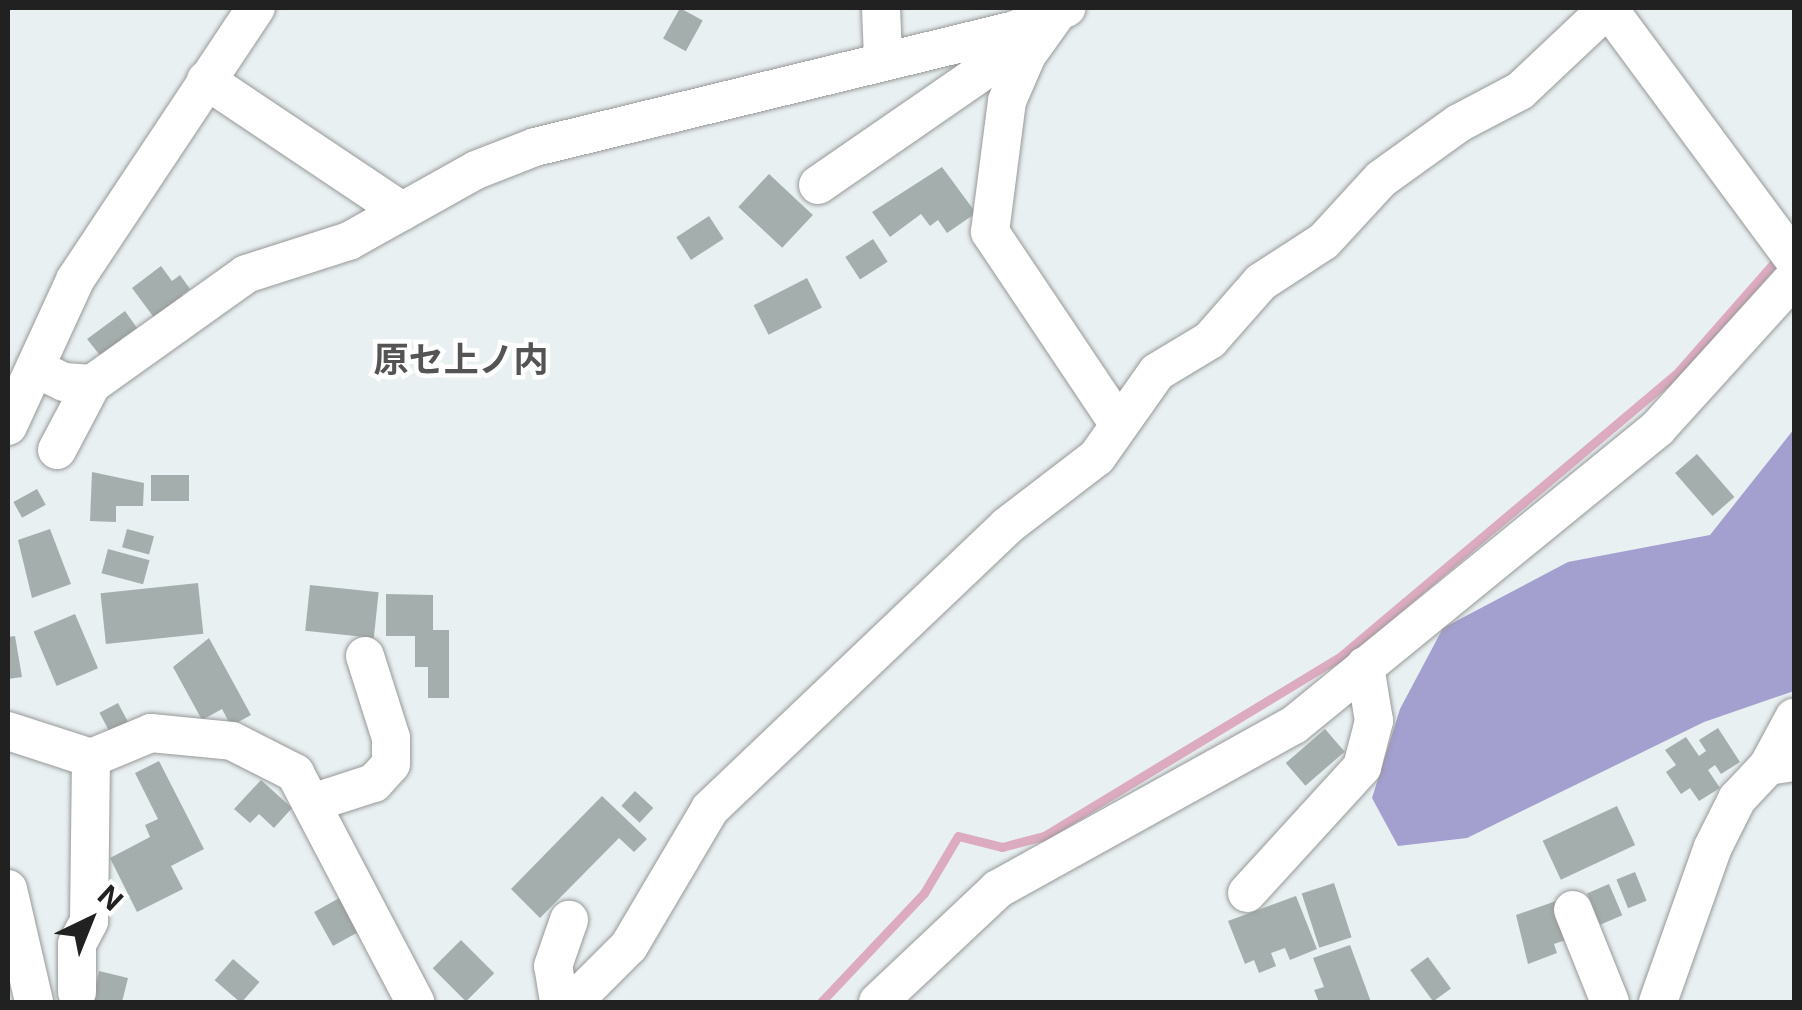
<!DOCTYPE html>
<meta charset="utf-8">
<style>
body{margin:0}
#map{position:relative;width:1802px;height:1010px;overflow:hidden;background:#e8f0f1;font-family:Inter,"Noto Sans JP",sans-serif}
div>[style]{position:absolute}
.forest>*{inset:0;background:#a39fce}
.stream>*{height:9px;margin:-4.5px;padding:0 4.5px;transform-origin:4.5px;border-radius:4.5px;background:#dcabbf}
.building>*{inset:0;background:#a4afad;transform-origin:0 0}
.roads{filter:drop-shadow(0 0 2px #989898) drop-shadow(0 0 2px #989898)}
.minor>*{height:38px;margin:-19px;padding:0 19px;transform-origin:19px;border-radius:19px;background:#fff}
span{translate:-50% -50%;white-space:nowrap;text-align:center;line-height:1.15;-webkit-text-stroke:9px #fff;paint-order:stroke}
.quarter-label{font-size:35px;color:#545454;font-weight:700}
.frame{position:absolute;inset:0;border:10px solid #212121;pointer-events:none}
.north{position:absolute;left:40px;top:870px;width:100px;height:100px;-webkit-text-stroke:8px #fff;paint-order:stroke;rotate:43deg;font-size:28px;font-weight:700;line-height:40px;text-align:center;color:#212121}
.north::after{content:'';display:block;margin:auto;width:35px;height:45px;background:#212121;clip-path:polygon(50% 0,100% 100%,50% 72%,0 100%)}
</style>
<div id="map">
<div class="forest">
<i style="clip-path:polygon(1794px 429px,1794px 691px,1704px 722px,1467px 838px,1398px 846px,1372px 798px,1400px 709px,1443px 628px,1568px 562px,1710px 535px)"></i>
</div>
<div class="stream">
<i style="left:821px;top:1002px;width:150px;rotate:-46.6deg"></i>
<i style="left:924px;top:893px;width:66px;rotate:-59.2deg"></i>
<i style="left:958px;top:836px;width:45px;rotate:14deg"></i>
<i style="left:1002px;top:847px;width:43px;rotate:-14.7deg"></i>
<i style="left:1044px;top:836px;width:347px;rotate:-31.2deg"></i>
<i style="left:1341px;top:656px;width:441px;rotate:-40.1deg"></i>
<i style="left:1678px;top:372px;width:154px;rotate:-48.7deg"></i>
</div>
<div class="building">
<i style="left:680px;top:8px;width:26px;height:35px;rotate:29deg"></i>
<i style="clip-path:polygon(942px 167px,976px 213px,947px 233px,938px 220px,930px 226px,921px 214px,890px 237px,872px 212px)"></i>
<i style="left:769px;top:174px;width:60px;height:45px;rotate:43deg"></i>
<i style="left:709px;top:216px;width:27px;height:39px;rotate:57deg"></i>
<i style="left:873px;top:239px;width:27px;height:33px;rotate:57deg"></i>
<i style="clip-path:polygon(161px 266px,172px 281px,180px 275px,190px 289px,182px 295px,187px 302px,158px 323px,132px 288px)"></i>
<i style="left:807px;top:278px;width:33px;height:60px;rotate:63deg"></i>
<i style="clip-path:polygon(125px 311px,137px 328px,121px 339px,127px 347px,106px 363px,87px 339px)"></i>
<i style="left:1697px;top:454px;width:57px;height:29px;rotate:49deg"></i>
<i style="clip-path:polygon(92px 472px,144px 483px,143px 506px,116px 506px,116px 522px,90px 521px)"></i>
<i style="left:151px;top:475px;width:38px;height:26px"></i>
<i style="left:37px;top:489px;width:18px;height:27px;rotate:61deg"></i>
<i style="clip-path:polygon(50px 529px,71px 584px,32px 598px,18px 540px)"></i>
<i style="left:127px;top:529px;width:28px;height:19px;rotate:15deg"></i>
<i style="left:108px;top:549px;width:43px;height:25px;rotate:15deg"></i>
<i style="left:198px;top:583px;width:51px;height:98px;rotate:84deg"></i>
<i style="left:310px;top:585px;width:69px;height:46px;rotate:6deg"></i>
<i style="clip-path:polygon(386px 594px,433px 595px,433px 630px,449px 630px,449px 698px,428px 698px,428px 667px,415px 667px,415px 636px,386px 636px)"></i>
<i style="left:75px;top:614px;width:59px;height:45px;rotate:67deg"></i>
<i style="clip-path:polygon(15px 636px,22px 677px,8px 679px,8px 637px)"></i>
<i style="clip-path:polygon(209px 638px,251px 715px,231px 726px,222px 709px,202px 720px,173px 667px)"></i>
<i style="left:118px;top:703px;width:24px;height:21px;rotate:62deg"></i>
<i style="clip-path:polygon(1718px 728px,1740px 762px,1721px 774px,1715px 765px,1708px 770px,1720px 788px,1699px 801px,1690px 788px,1681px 794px,1666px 772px,1676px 765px,1665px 750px,1686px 737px,1699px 756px,1706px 751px,1699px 740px)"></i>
<i style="left:1325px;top:729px;width:30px;height:52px;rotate:49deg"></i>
<i style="clip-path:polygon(159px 761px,204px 849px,171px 866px,183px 889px,137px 912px,110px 858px,150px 837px,145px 825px,158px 819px,135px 773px)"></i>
<i style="clip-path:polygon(261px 780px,292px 808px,274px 828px,259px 814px,250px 823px,234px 809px)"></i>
<i style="left:635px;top:791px;width:25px;height:20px;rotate:43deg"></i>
<i style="clip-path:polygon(602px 796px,647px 839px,634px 852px,619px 838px,540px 918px,511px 889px)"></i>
<i style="left:1617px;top:806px;width:43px;height:82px;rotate:65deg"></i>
<i style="left:1635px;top:872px;width:31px;height:20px;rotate:68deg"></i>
<i style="left:1334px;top:883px;width:57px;height:34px;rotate:72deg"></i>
<i style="left:1609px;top:884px;width:34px;height:24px;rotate:67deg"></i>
<i style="left:343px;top:896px;width:39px;height:33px;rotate:61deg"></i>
<i style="clip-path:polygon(1296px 896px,1317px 949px,1290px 960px,1285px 948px,1271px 953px,1276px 966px,1259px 973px,1254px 960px,1245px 964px,1228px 921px)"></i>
<i style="clip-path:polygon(1559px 900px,1572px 938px,1554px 944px,1557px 953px,1528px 964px,1516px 915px)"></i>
<i style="left:461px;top:940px;width:47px;height:40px;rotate:45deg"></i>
<i style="clip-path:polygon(1350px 945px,1371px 1002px,1319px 1002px,1314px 990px,1324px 987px,1313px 958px)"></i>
<i style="left:1428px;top:957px;width:39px;height:22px;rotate:54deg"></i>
<i style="left:233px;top:959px;width:35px;height:28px;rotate:41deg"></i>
<i style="clip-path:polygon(99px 971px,128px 978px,122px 1002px,92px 1002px)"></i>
</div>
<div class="roads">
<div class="minor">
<i style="left:881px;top:8px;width:50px;rotate:87.7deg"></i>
<i style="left:1608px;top:8px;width:312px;rotate:53.5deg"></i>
<i style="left:1057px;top:13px;width:52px;rotate:125.5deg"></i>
<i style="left:1027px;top:55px;width:50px;rotate:113.5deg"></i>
<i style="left:1007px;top:101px;width:132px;rotate:97.4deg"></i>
<i style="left:990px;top:232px;width:230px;rotate:56.2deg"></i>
<i style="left:206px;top:80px;width:236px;rotate:33.8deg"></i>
<i style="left:818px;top:185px;width:204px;rotate:-34.6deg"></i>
<i style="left:986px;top:69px;width:49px;rotate:-53.4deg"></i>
<i style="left:35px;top:368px;width:32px;rotate:26deg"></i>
<i style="left:64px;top:382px;width:28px;rotate:4deg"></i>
<i style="left:92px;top:384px;width:189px;rotate:-35.5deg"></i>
<i style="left:246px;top:274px;width:108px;rotate:-17.8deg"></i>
<i style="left:349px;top:241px;width:145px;rotate:-29.2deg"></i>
<i style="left:476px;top:170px;width:63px;rotate:-21.3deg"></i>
<i style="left:535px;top:147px;width:494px;rotate:-13.7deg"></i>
<i style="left:1015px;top:30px;width:56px;rotate:-23.3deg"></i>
<i style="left:8px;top:426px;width:161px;rotate:-65.3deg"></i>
<i style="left:75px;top:280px;width:327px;rotate:-56.4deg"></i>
<i style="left:57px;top:450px;width:75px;rotate:-62.1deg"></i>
<i style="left:8px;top:731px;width:87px;rotate:18deg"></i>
<i style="left:91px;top:758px;width:65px;rotate:-22.6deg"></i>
<i style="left:151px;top:733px;width:81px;rotate:5.6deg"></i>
<i style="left:232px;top:741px;width:71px;rotate:26.9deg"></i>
<i style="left:295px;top:773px;width:259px;rotate:62.3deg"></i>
<i style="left:1768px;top:766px;width:55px;rotate:-61.6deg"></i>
<i style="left:315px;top:802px;width:62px;rotate:-17.9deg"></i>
<i style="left:374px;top:783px;width:25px;rotate:-48deg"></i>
<i style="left:391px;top:764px;width:26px;rotate:-90deg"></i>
<i style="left:391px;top:738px;width:86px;rotate:-107.6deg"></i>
<i style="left:8px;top:889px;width:116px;rotate:77deg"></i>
<i style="left:1247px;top:893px;width:171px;rotate:-47.6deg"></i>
<i style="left:1362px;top:767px;width:48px;rotate:-75.4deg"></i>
<i style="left:1374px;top:721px;width:56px;rotate:-99.3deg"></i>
<i style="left:1573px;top:910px;width:99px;rotate:68.1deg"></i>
<i style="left:77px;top:992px;width:48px;rotate:-90deg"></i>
<i style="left:77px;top:944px;width:26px;rotate:-62deg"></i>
<i style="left:89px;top:921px;width:163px;rotate:-89.3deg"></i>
<i style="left:559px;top:1002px;width:36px;rotate:-99deg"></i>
<i style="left:553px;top:966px;width:49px;rotate:-70.8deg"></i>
<i style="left:573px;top:1002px;width:79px;rotate:-45deg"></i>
<i style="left:629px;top:946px;width:159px;rotate:-59.4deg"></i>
<i style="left:710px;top:809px;width:410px;rotate:-43.6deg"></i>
<i style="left:1007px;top:526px;width:113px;rotate:-37.5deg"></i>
<i style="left:1097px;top:457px;width:104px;rotate:-54.8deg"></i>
<i style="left:1157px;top:372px;width:62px;rotate:-31.1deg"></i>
<i style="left:1210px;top:340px;width:77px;rotate:-48.7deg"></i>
<i style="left:1261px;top:282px;width:75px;rotate:-33.1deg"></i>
<i style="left:1324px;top:241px;width:84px;rotate:-47.4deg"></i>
<i style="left:1381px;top:179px;width:96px;rotate:-35.7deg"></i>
<i style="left:1459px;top:123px;width:69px;rotate:-27.7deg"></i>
<i style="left:1520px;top:91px;width:121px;rotate:-43.3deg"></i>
<i style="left:878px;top:1002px;width:165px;rotate:-43.3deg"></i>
<i style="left:998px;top:889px;width:338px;rotate:-29deg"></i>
<i style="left:1294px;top:725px;width:470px;rotate:-39.2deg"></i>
<i style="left:1658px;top:428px;width:202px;rotate:-47.8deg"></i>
<i style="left:1658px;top:1002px;width:164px;rotate:-70.5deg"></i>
<i style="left:1713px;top:847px;width:54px;rotate:-63.4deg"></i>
<i style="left:1737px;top:799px;width:45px;rotate:-46.8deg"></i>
<i style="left:1768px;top:766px;width:26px;rotate:-9deg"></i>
</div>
</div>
<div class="quarter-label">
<span style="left:461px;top:359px">原セ上ノ内</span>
</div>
<div class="frame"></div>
<div class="north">N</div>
</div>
